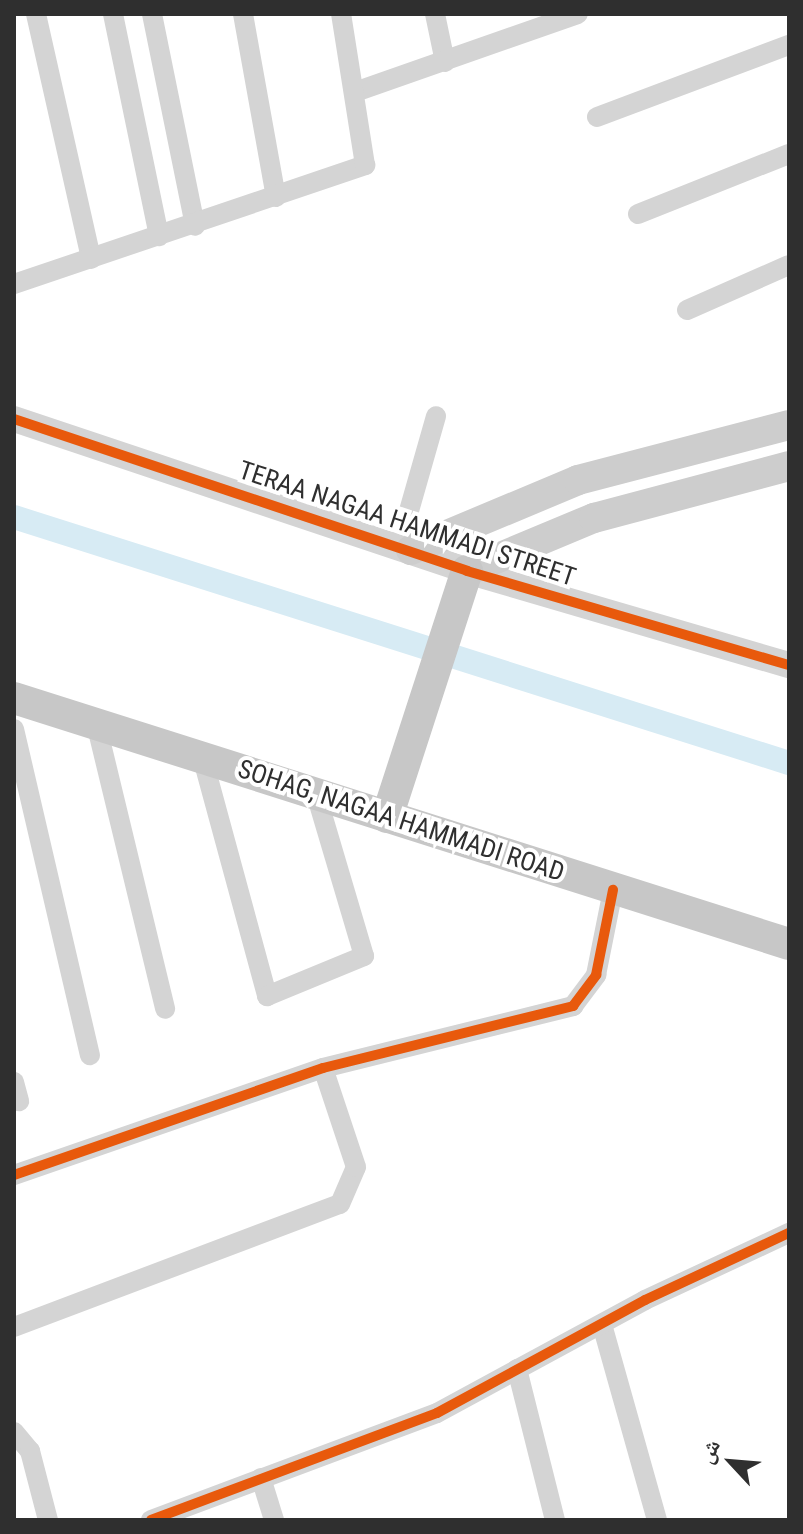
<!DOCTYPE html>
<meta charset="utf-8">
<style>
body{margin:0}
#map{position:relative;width:803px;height:1534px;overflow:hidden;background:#fff;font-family:"Roboto Condensed","Noto Naskh Arabic",sans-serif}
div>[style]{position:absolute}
.canal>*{height:24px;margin:-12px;padding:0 12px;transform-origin:12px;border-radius:12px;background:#d7ebf4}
.minor>*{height:20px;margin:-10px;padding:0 10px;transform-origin:10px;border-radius:10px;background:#d4d4d4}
.tertiary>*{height:26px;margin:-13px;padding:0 13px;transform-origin:13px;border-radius:13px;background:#d4d4d4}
.secondary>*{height:30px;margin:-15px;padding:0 15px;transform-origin:15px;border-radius:15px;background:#cdcdcd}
.primary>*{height:32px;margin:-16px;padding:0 16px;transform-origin:16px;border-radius:16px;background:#c7c7c7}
.cycleway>*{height:10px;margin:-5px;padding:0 5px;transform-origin:5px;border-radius:5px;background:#e8590c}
span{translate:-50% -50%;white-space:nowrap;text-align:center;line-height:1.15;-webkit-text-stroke:8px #fff;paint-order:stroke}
.street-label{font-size:26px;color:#2f2f2f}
.frame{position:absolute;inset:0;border:16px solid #2f2f2f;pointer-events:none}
.north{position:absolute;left:691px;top:1422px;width:80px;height:80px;-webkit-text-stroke:6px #fff;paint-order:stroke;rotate:296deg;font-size:22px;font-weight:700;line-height:32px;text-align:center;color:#2f2f2f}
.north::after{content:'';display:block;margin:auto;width:28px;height:36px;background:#2f2f2f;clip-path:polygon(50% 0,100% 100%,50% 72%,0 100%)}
</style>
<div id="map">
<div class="canal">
<i style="left:14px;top:517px;width:813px;rotate:17.61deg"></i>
</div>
<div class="minor">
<i style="left:36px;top:14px;width:251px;rotate:77.3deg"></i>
<i style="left:113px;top:14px;width:227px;rotate:78.3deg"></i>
<i style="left:152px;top:14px;width:216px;rotate:78.5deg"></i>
<i style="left:243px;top:14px;width:186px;rotate:79.8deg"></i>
<i style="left:435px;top:14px;width:49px;rotate:78.2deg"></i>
<i style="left:355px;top:92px;width:236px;rotate:-19.3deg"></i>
<i style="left:597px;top:117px;width:205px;rotate:-20.6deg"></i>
<i style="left:638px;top:214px;width:162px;rotate:-21.7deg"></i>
<i style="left:14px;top:284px;width:371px;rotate:-18.7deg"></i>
<i style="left:365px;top:165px;width:153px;rotate:-99deg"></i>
<i style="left:687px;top:310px;width:111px;rotate:-23.8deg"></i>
<i style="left:399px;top:546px;width:135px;rotate:-74.1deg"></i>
<i style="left:96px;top:723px;width:294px;rotate:76.4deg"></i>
<i style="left:14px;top:729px;width:335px;rotate:76.9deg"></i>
<i style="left:202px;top:756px;width:249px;rotate:74.8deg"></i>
<i style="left:267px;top:996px;width:105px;rotate:-22.4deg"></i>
<i style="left:364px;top:956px;width:169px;rotate:-106.5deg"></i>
<i style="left:14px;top:1082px;width:20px;rotate:75deg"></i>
<i style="left:14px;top:1175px;width:327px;rotate:-19.1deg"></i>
<i style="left:323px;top:1068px;width:258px;rotate:-13.9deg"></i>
<i style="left:573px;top:1006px;width:39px;rotate:-53deg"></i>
<i style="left:596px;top:975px;width:87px;rotate:-78.7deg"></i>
<i style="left:14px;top:1327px;width:348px;rotate:-20.7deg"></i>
<i style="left:340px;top:1204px;width:40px;rotate:-66.6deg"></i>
<i style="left:356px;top:1167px;width:104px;rotate:-108.4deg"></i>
<i style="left:603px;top:1328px;width:199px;rotate:74.3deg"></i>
<i style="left:517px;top:1369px;width:156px;rotate:75.9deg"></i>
<i style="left:14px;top:1432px;width:25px;rotate:50deg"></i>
<i style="left:30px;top:1451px;width:71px;rotate:75.4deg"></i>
<i style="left:261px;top:1478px;width:44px;rotate:72.8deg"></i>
<i style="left:151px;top:1520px;width:305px;rotate:-20.5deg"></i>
<i style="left:437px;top:1413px;width:237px;rotate:-28.5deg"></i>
<i style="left:645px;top:1300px;width:159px;rotate:-25deg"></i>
</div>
<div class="tertiary">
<i style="left:14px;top:419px;width:478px;rotate:18.5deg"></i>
<i style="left:467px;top:571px;width:335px;rotate:16.3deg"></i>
</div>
<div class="secondary">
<i style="left:411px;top:550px;width:181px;rotate:-22.7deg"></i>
<i style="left:578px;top:480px;width:218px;rotate:-14.6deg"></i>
<i style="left:467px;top:571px;width:138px;rotate:-22.7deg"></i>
<i style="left:594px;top:518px;width:202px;rotate:-14.9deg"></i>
</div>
<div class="primary">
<i style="left:14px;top:698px;width:813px;rotate:17.61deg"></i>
<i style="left:387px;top:817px;width:259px;rotate:-72deg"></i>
</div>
<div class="cycleway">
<i style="left:14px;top:419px;width:478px;rotate:18.5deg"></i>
<i style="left:467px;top:571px;width:335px;rotate:16.3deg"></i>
<i style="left:14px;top:1175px;width:327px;rotate:-19.1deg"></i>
<i style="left:323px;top:1068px;width:258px;rotate:-13.9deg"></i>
<i style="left:573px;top:1006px;width:39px;rotate:-53deg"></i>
<i style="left:596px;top:975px;width:87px;rotate:-78.7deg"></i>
<i style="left:151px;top:1520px;width:305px;rotate:-20.5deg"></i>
<i style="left:437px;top:1413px;width:237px;rotate:-28.5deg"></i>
<i style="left:645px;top:1300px;width:159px;rotate:-25deg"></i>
</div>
<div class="street-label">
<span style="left:407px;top:524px;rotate:18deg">TERAA NAGAA HAMMADI STREET</span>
<span style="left:401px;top:821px;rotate:18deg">SOHAG, NAGAA HAMMADI ROAD</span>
</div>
<div class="frame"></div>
<div class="north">ش</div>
</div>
